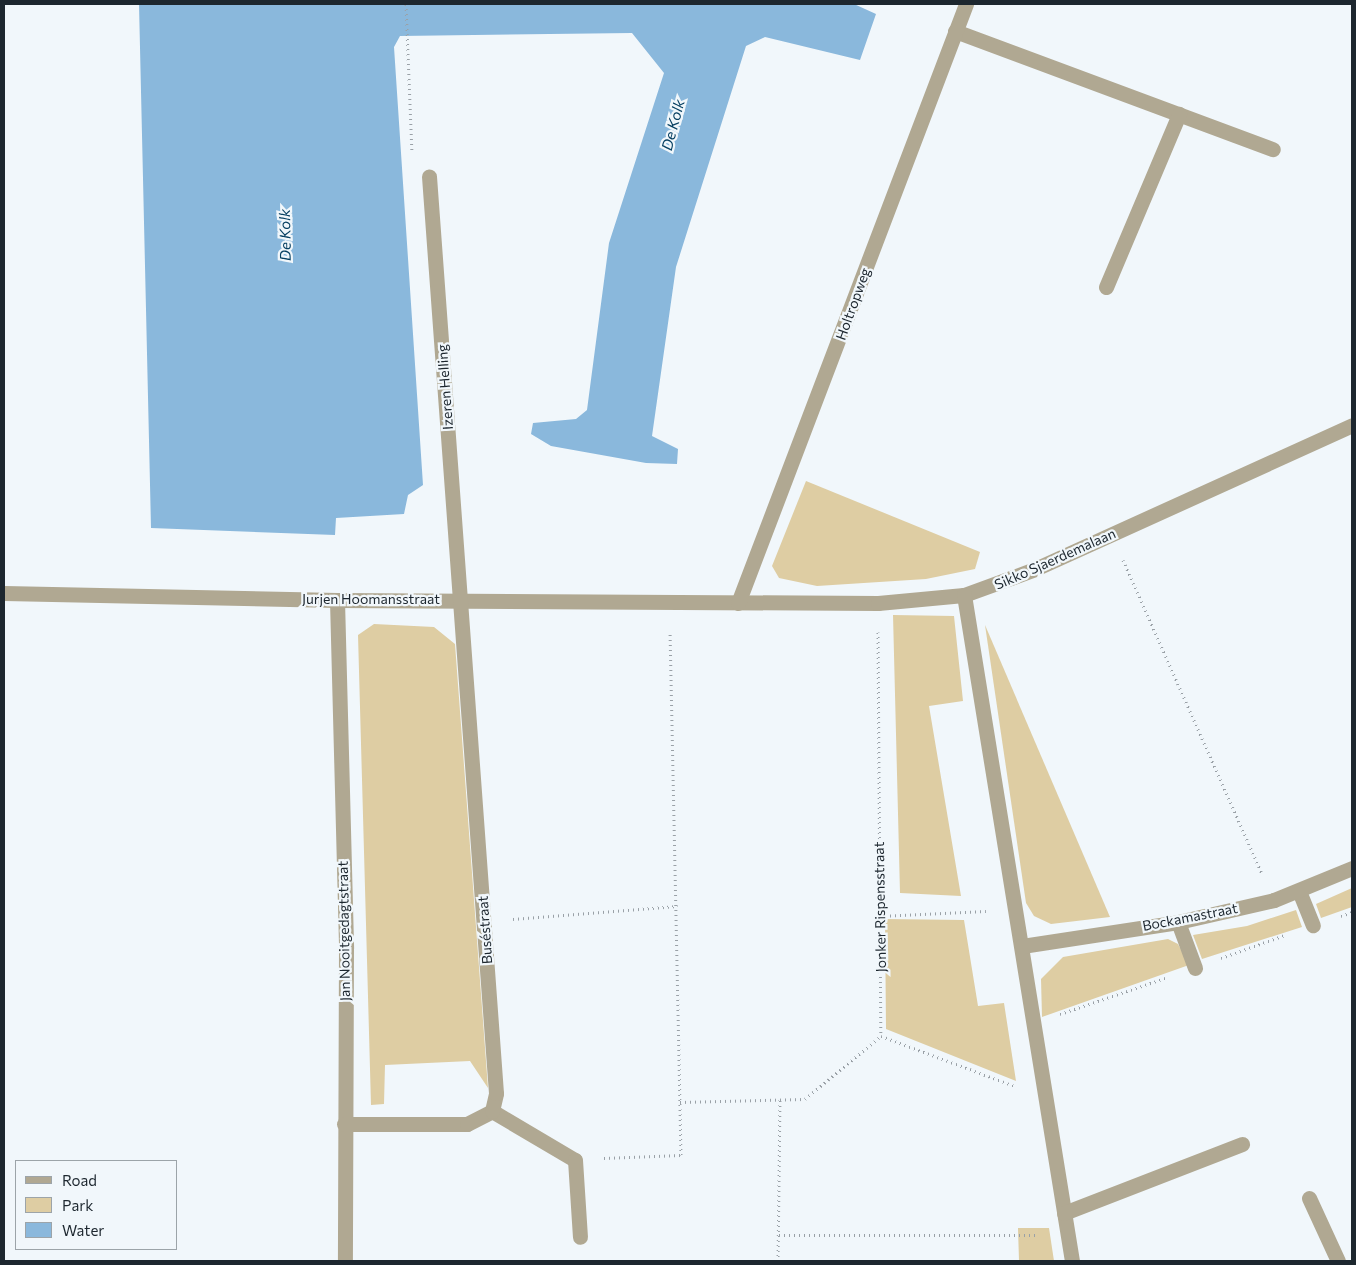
<!DOCTYPE html>
<meta charset="utf-8">
<style>
body{margin:0}
#map{position:relative;width:1356px;height:1265px;overflow:hidden;background:#f1f7fb;font-family:Commissioner,sans-serif}
div>[style]{position:absolute}
.green>*{inset:0;background:#decda3}
.water>*{inset:0;background:#8ab8dc}
.path>*{height:3px;margin-top:-1.5px;transform-origin:0;background:repeating-linear-gradient(90deg,#9aa1a7 0 1px,transparent 0 5px)}
.minor>*{height:15px;margin:-7.5px;padding:0 7.5px;transform-origin:7.5px;border-radius:7.5px;background:#b0a892}
span{translate:-50% -50%;white-space:nowrap;text-align:center;line-height:1.15;-webkit-text-stroke:4.5px #f1f7fb;paint-order:stroke}
.street-label{font-size:14px;color:#1d272f}
.water-label{font-size:15px;color:#074062;font-style:italic}
.frame{position:absolute;inset:0;border:5px solid #1d272f;pointer-events:none}
.legend{position:absolute;left:15px;top:1160px;width:162px;height:90px;box-sizing:border-box;background:#f1f7fb;border:1px solid #9ca4a9;margin:0;padding:6px 9px;list-style:none;font-size:15px;color:#1d272f}
.legend li{display:flex;align-items:center;gap:10px;height:25px}
.legend b{width:25px;border:1px solid #9ca4a9}
</style>
<div id="map">
<div class="green">
<i style="clip-path:polygon(806px 481px,980px 552px,975px 569px,926px 579px,817px 586px,779px 578px,772px 566px)"></i>
<i style="clip-path:polygon(893px 615px,954px 616px,963px 701px,929px 706px,961px 896px,900px 893px)"></i>
<i style="clip-path:polygon(374px 624px,434px 627px,455px 644px,488px 1088px,470px 1061px,385px 1065px,384px 1104px,371px 1105px,358px 635px)"></i>
<i style="clip-path:polygon(985px 625px,1110px 917px,1051px 924px,1034px 916px,1026px 903px)"></i>
<i style="clip-path:polygon(1352px 888px,1352px 907px,1321px 918px,1316px 904px)"></i>
<i style="clip-path:polygon(1296px 910px,1302px 927px,1202px 959px,1193px 935px,1247px 926px)"></i>
<i style="clip-path:polygon(885px 919px,964px 920px,978px 1006px,1004px 1003px,1016px 1081px,886px 1029px)"></i>
<i style="clip-path:polygon(1168px 939px,1178px 944px,1189px 965px,1042px 1017px,1041px 979px,1063px 957px)"></i>
<i style="clip-path:polygon(1018px 1228px,1049px 1228px,1054px 1261px,1019px 1261px)"></i>
</div>
<div class="water">
<i style="clip-path:polygon(139px 4px,854px 4px,876px 14px,860px 60px,765px 37px,746px 46px,676px 267px,652px 436px,678px 449px,677px 464px,646px 463px,551px 446px,531px 434px,533px 423px,576px 419px,587px 410px,609px 243px,664px 73px,632px 33px,400px 36px,394px 47px,423px 485px,408px 495px,404px 514px,336px 518px,335px 535px,151px 528px)"></i>
</div>
<div class="path">
<i style="left:406px;top:4px;width:149px;rotate:87.7deg"></i>
<i style="left:1123px;top:560px;width:343px;rotate:66.1deg"></i>
<i style="left:878px;top:632px;width:404px;rotate:89.6deg"></i>
<i style="left:881px;top:1036px;width:143px;rotate:20.5deg"></i>
<i style="left:880px;top:916px;width:106px;rotate:-2.7deg"></i>
<i style="left:1341px;top:916px;width:12px;rotate:-20deg"></i>
<i style="left:513px;top:919px;width:165px;rotate:-4.5deg"></i>
<i style="left:1221px;top:958px;width:68px;rotate:-19.8deg"></i>
<i style="left:1060px;top:1014px;width:114px;rotate:-18.9deg"></i>
<i style="left:680px;top:1102px;width:125px;rotate:-1.4deg"></i>
<i style="left:805px;top:1099px;width:99px;rotate:-39.7deg"></i>
<i style="left:604px;top:1158px;width:77px;rotate:-2.2deg"></i>
<i style="left:681px;top:1155px;width:524px;rotate:-91.2deg"></i>
<i style="left:779px;top:1235px;width:259px"></i>
<i style="left:778px;top:1261px;width:162px;rotate:-89.3deg"></i>
</div>
<div class="minor">
<i style="left:955px;top:31px;width:339px;rotate:20.4deg"></i>
<i style="left:1106px;top:287px;width:188px;rotate:-67.1deg"></i>
<i style="left:4px;top:593px;width:333px;rotate:1.2deg"></i>
<i style="left:337px;top:600px;width:541px;rotate:0.32deg"></i>
<i style="left:878px;top:603px;width:86px;rotate:-5.3deg"></i>
<i style="left:964px;top:595px;width:76px;rotate:-20.1deg"></i>
<i style="left:1035px;top:569px;width:348px;rotate:-24.4deg"></i>
<i style="left:964px;top:595px;width:675px;rotate:80.79deg"></i>
<i style="left:337px;top:600px;width:348px;rotate:88.5deg"></i>
<i style="left:346px;top:948px;width:313px;rotate:90.2deg"></i>
<i style="left:738px;top:603px;width:641px;rotate:-69.16deg"></i>
<i style="left:1299px;top:891px;width:37px;rotate:68deg"></i>
<i style="left:1178px;top:922px;width:49px;rotate:69.7deg"></i>
<i style="left:1022px;top:946px;width:158px;rotate:-8.7deg"></i>
<i style="left:1178px;top:922px;width:98px;rotate:-12.9deg"></i>
<i style="left:1274px;top:900px;width:84px;rotate:-22.3deg"></i>
<i style="left:492px;top:1111px;width:96px;rotate:30.6deg"></i>
<i style="left:575px;top:1160px;width:77px;rotate:86.3deg"></i>
<i style="left:344px;top:1124px;width:123px"></i>
<i style="left:467px;top:1124px;width:28px;rotate:-27deg"></i>
<i style="left:492px;top:1111px;width:18px;rotate:-77deg"></i>
<i style="left:496px;top:1093px;width:919px;rotate:-94.18deg"></i>
<i style="left:1309px;top:1198px;width:69px;rotate:65.3deg"></i>
<i style="left:1064px;top:1213px;width:191px;rotate:-21.2deg"></i>
</div>
<div class="street-label">
<span style="left:853px;top:304px;rotate:-70deg">Holtropweg</span>
<span style="left:445px;top:387px;rotate:-94deg">Izeren Helling</span>
<span style="left:1055px;top:559px;rotate:-24deg">Sikko Sjaerdemalaan</span>
<span style="left:371px;top:599px">Jurjen Hoomansstraat</span>
<span style="left:880px;top:907px;rotate:-91deg">Jonker Rispensstraat</span>
<span style="left:1190px;top:917px;rotate:-11deg">Bockamastraat</span>
<span style="left:485px;top:930px;rotate:-94deg">Buséstraat</span>
<span style="left:344px;top:931px;rotate:-91deg">Jan Nooitgedagtstraat</span>
</div>
<div class="water-label">
<span style="left:673px;top:125px;rotate:-75deg">De Kolk</span>
<span style="left:285px;top:235px;rotate:-91deg">De Kolk</span>
</div>
<div class="frame"></div>
<ul class="legend">
<li><b style="height:6px;background:#b0a892"></b>Road</li>
<li><b style="height:14px;background:#decda3"></b>Park</li>
<li><b style="height:14px;background:#8ab8dc"></b>Water</li>
</ul>
</div>
